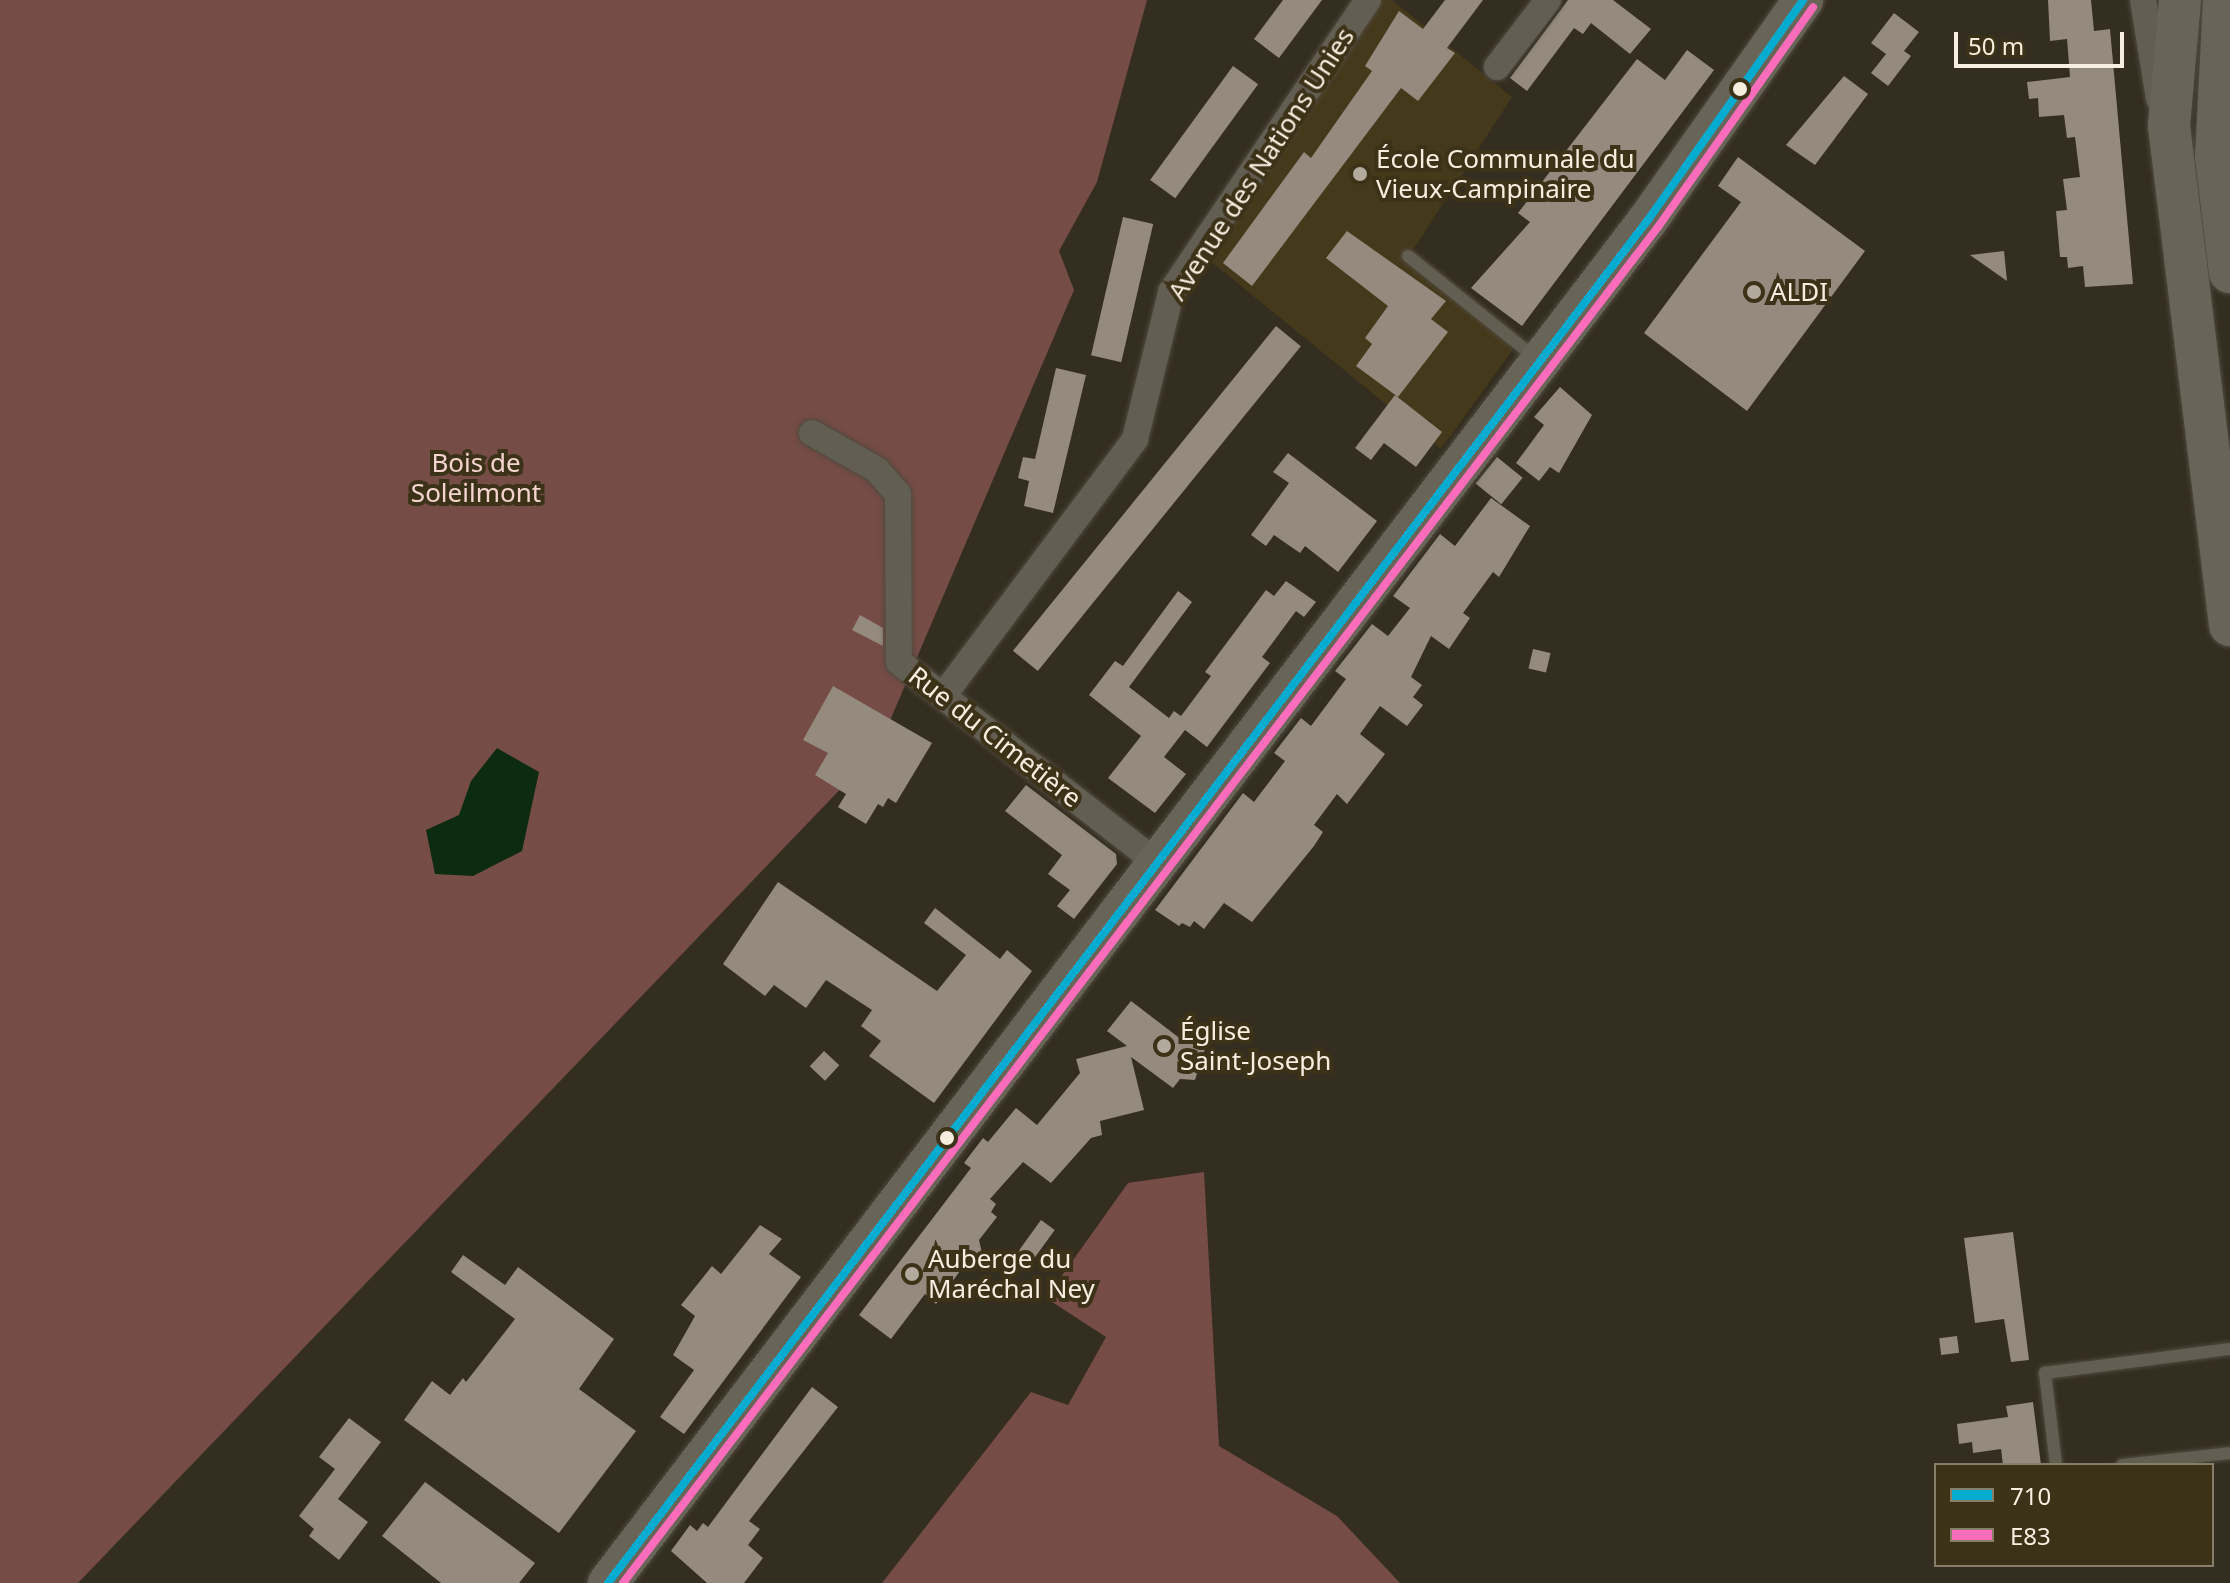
<!DOCTYPE html>
<meta charset="utf-8">
<style>
body{margin:0}
#map{position:relative;width:2230px;height:1583px;overflow:hidden;background:#342e20;font-family:"Noto Sans",sans-serif}
div>[style]{position:absolute}
.built>*{inset:0;background:#45391b}
.forest>*{inset:0;background:#754c46}
.water>*{inset:0;background:#0d2b11}
.building>*{inset:0;background:#948a7e;transform-origin:0 0}
.roads{filter:drop-shadow(0 0 2px #4f493e) drop-shadow(0 0 2px #4f493e)}
.service>*{height:12px;margin:-6px;padding:0 6px;transform-origin:6px;border-radius:6px;background:#625e52}
.minor>*{height:26px;margin:-13px;padding:0 13px;transform-origin:13px;border-radius:13px;background:#625e52}
.primary>*{height:40px;margin:-20px;padding:0 20px;transform-origin:20px;border-radius:20px;background:#686558}
.trunk>*{height:42px;margin:-21px;padding:0 21px;transform-origin:21px;border-radius:21px;background:#686558}
.bus-1>*{height:8px;margin:-4px;padding:0 4px;transform-origin:4px;border-radius:4px;background:#06acd0}
.bus-2>*{height:8px;margin:-4px;padding:0 4px;transform-origin:4px;border-radius:4px;background:#fb6dba}
.dots>*{width:22px;height:22px;translate:-50% -50%;box-sizing:border-box;border:4px solid #3c3218;border-radius:50%}
span{translate:-50% -50%;white-space:nowrap;text-align:center;line-height:1.15;-webkit-text-stroke:8px #3c3218;paint-order:stroke}
.poi-label{font-size:26px;color:#f6efe0}
.left{translate:0 -50%;text-align:left}
.street-label{font-size:26px;color:#f6efe0}
.park-label{font-size:26px;color:#f5d4cf}
.legend{position:absolute;left:1934px;top:1463px;width:280px;height:104px;box-sizing:border-box;background:#3c3218;border:2px solid #867e68;margin:0;padding:10px 14px;list-style:none;font-size:24px;color:#f6efe0}
.legend li{display:flex;align-items:center;gap:16px;height:40px}
.legend b{width:40px;border:2px solid #867e68}
.scale{position:absolute;left:1954px;top:32px;width:170px;height:36px;box-sizing:border-box;border:4px solid #f6efe0;border-top:0;padding-left:10px;font-size:24px;line-height:28px;white-space:nowrap;color:#f6efe0;-webkit-text-stroke:6px #3c3218;paint-order:stroke}
</style>
<div id="map">
<div class="built">
<i style="clip-path:polygon(1373px 0,1392px 0,1512px 97px,1413px 250px,1522px 337px,1441px 449px,1203px 255px)"></i>
</div>
<div class="forest">
<i style="clip-path:polygon(0 0,1147px 0,1097px 182px,1059px 251px,1074px 290px,877px 751px,78px 1583px,0 1583px)"></i>
<i style="clip-path:polygon(1204px 1172px,1219px 1446px,1337px 1516px,1400px 1583px,882px 1583px,1031px 1392px,1068px 1405px,1106px 1337px,1046px 1298px,1128px 1183px)"></i>
</div>
<div class="water">
<i style="clip-path:polygon(497px 748px,539px 772px,522px 851px,473px 876px,435px 874px,426px 830px,459px 815px,471px 781px)"></i>
</div>
<div class="building">
<i style="clip-path:polygon(1283px 0,1322px 0,1279px 58px,1254px 39px)"></i>
<i style="clip-path:polygon(1445px 0,1483px 0,1447px 48px,1455px 53px,1418px 101px,1401px 88px,1252px 286px,1223px 263px,1304px 152px,1311px 158px,1372px 71px,1365px 66px,1399px 11px,1423px 29px)"></i>
<i style="clip-path:polygon(1568px 0,1613px 0,1651px 29px,1630px 54px,1591px 23px,1583px 34px,1574px 28px,1527px 91px,1510px 78px)"></i>
<i style="clip-path:polygon(2048px 0,2091px 0,2094px 31px,2110px 29px,2133px 284px,2085px 287px,2083px 266px,2068px 268px,2067px 257px,2060px 257px,2056px 211px,2067px 210px,2063px 179px,2080px 177px,2075px 137px,2067px 138px,2064px 115px,2039px 117px,2038px 98px,2029px 99px,2027px 82px,2070px 77px,2067px 39px,2050px 41px)"></i>
<i style="clip-path:polygon(1894px 13px,1919px 32px,1904px 51px,1911px 56px,1888px 86px,1871px 73px,1886px 54px,1871px 43px)"></i>
<i style="clip-path:polygon(1687px 50px,1714px 70px,1522px 326px,1471px 288px,1530px 222px,1518px 213px,1637px 59px,1665px 80px)"></i>
<i style="left:1233px;top:66px;width:31px;height:141px;rotate:36deg"></i>
<i style="clip-path:polygon(1844px 76px,1868px 94px,1815px 165px,1786px 145px)"></i>
<i style="clip-path:polygon(1738px 157px,1865px 251px,1747px 411px,1644px 333px,1741px 202px,1718px 186px)"></i>
<i style="left:1123px;top:217px;width:31px;height:142px;rotate:13deg"></i>
<i style="clip-path:polygon(1347px 231px,1446px 301px,1431px 319px,1448px 332px,1398px 397px,1356px 366px,1372px 344px,1365px 338px,1388px 306px,1326px 258px)"></i>
<i style="clip-path:polygon(2004px 251px,2007px 281px,1970px 255px)"></i>
<i style="left:1276px;top:326px;width:32px;height:418px;rotate:39deg"></i>
<i style="clip-path:polygon(1056px 368px,1086px 375px,1053px 513px,1024px 506px,1029px 481px,1018px 478px,1023px 457px,1035px 459px)"></i>
<i style="clip-path:polygon(1560px 387px,1592px 415px,1559px 473px,1550px 467px,1539px 481px,1516px 463px,1544px 425px,1534px 417px)"></i>
<i style="clip-path:polygon(1395px 395px,1442px 432px,1416px 467px,1384px 443px,1371px 460px,1355px 448px)"></i>
<i style="clip-path:polygon(1288px 453px,1377px 521px,1338px 572px,1305px 546px,1300px 553px,1274px 535px,1266px 546px,1251px 535px,1289px 483px,1273px 472px)"></i>
<i style="left:1497px;top:457px;width:33px;height:34px;rotate:39deg"></i>
<i style="clip-path:polygon(1491px 498px,1530px 526px,1499px 577px,1493px 572px,1463px 613px,1470px 618px,1449px 649px,1431px 636px,1411px 677px,1422px 685px,1413px 697px,1423px 705px,1407px 726px,1380px 706px,1360px 734px,1385px 754px,1347px 804px,1337px 794px,1314px 825px,1323px 832px,1314px 846px,1252px 922px,1224px 903px,1204px 929px,1194px 921px,1190px 927px,1182px 923px,1179px 926px,1155px 910px,1243px 793px,1254px 802px,1263px 790px,1285px 761px,1274px 753px,1301px 718px,1311px 726px,1346px 679px,1335px 671px,1372px 624px,1388px 636px,1410px 608px,1393px 596px,1440px 534px,1455px 546px)"></i>
<i style="clip-path:polygon(1286px 581px,1316px 602px,1304px 617px,1296px 611px,1262px 657px,1270px 663px,1207px 747px,1185px 730px,1164px 757px,1186px 774px,1155px 813px,1108px 778px,1141px 736px,1089px 695px,1115px 661px,1123px 666px,1178px 591px,1192px 602px,1129px 687px,1169px 718px,1174px 711px,1181px 716px,1211px 676px,1205px 672px,1266px 590px,1274px 596px)"></i>
<i style="clip-path:polygon(860px 615px,883px 628px,883px 646px,852px 630px)"></i>
<i style="left:1533px;top:649px;width:18px;height:20px;rotate:13deg"></i>
<i style="clip-path:polygon(833px 686px,932px 743px,896px 803px,888px 798px,883px 807px,878px 804px,866px 824px,838px 807px,846px 794px,815px 775px,828px 753px,803px 740px)"></i>
<i style="clip-path:polygon(1026px 785px,1116px 854px,1117px 864px,1074px 919px,1057px 906px,1070px 890px,1048px 874px,1062px 855px,1005px 811px)"></i>
<i style="clip-path:polygon(778px 882px,937px 991px,966px 955px,924px 923px,935px 908px,1000px 959px,1007px 950px,1032px 971px,934px 1103px,869px 1056px,881px 1041px,861px 1026px,872px 1010px,826px 980px,806px 1008px,774px 985px,765px 996px,723px 964px)"></i>
<i style="clip-path:polygon(1131px 1001px,1186px 1043px,1190px 1037px,1205px 1049px,1195px 1080px,1180px 1079px,1173px 1088px,1131px 1057px,1144px 1110px,1100px 1121px,1102px 1135px,1091px 1138px,1051px 1183px,1023px 1162px,990px 1199px,996px 1204px,991px 1212px,997px 1217px,979px 1240px,982px 1253px,976px 1260px,968px 1260px,936px 1304px,925px 1294px,891px 1339px,859px 1315px,971px 1168px,964px 1163px,983px 1138px,988px 1142px,1016px 1108px,1037px 1125px,1080px 1073px,1076px 1059px,1127px 1046px,1107px 1031px)"></i>
<i style="left:824px;top:1051px;width:21px;height:21px;rotate:43deg"></i>
<i style="left:1041px;top:1220px;width:17px;height:49px;rotate:36deg"></i>
<i style="clip-path:polygon(760px 1225px,782px 1239px,769px 1254px,801px 1277px,684px 1434px,660px 1417px,694px 1370px,673px 1355px,695px 1316px,681px 1305px,712px 1266px,721px 1274px)"></i>
<i style="clip-path:polygon(2013px 1232px,2029px 1360px,2011px 1362px,2004px 1319px,1975px 1323px,1964px 1238px)"></i>
<i style="clip-path:polygon(463px 1255px,505px 1285px,518px 1267px,614px 1339px,579px 1389px,636px 1431px,559px 1533px,404px 1420px,432px 1381px,450px 1395px,463px 1378px,466px 1382px,515px 1319px,451px 1272px)"></i>
<i style="left:1957px;top:1336px;width:17px;height:18px;rotate:83deg"></i>
<i style="clip-path:polygon(812px 1387px,838px 1407px,749px 1521px,760px 1529px,748px 1545px,763px 1558px,744px 1583px,707px 1583px,671px 1551px,690px 1525px,697px 1531px,703px 1523px,708px 1527px)"></i>
<i style="clip-path:polygon(2033px 1402px,2041px 1465px,2003px 1465px,2001px 1449px,1973px 1453px,1972px 1442px,1959px 1444px,1957px 1424px,2008px 1417px,2006px 1406px)"></i>
<i style="clip-path:polygon(349px 1418px,381px 1442px,338px 1499px,368px 1522px,339px 1560px,309px 1536px,314px 1529px,299px 1516px,335px 1469px,319px 1457px)"></i>
<i style="clip-path:polygon(425px 1482px,535px 1563px,519px 1583px,441px 1583px,382px 1536px)"></i>
</div>
<div class="roads">
<div class="service">
<i style="left:1408px;top:256px;width:165px;rotate:38.6deg"></i>
<i style="left:2056px;top:1465px;width:93px;rotate:-96.8deg"></i>
<i style="left:2045px;top:1373px;width:187px;rotate:-7.4deg"></i>
<i style="left:2122px;top:1465px;width:109px;rotate:-6.3deg"></i>
</div>
<div class="minor">
<i style="left:2143px;top:0;width:100px;rotate:80.8deg"></i>
<i style="left:1497px;top:67px;width:84px;rotate:-52.7deg"></i>
<i style="left:812px;top:433px;width:75px;rotate:29.6deg"></i>
<i style="left:877px;top:470px;width:32px;rotate:49deg"></i>
<i style="left:898px;top:494px;width:168px;rotate:89.7deg"></i>
<i style="left:899px;top:662px;width:326px;rotate:37.9deg"></i>
<i style="left:943px;top:696px;width:321px;rotate:-53.2deg"></i>
<i style="left:1135px;top:439px;width:151px;rotate:-76.2deg"></i>
<i style="left:1171px;top:292px;width:352px;rotate:-56deg"></i>
</div>
<div class="primary">
<i style="left:608px;top:1583px;width:1714px;rotate:-52.66deg"></i>
<i style="left:1648px;top:220px;width:269px;rotate:-54.8deg"></i>
</div>
<div class="trunk">
<i style="left:2180px;top:0;width:126px;rotate:95deg"></i>
<i style="left:2169px;top:126px;width:503px;rotate:83.03deg"></i>
<i style="left:2224px;top:0;width:157px;rotate:92.9deg"></i>
<i style="left:2216px;top:157px;width:116px;rotate:83.1deg"></i>
</div>
</div>
<div class="bus-1">
<i style="left:608px;top:1583px;width:1714px;rotate:-52.66deg"></i>
<i style="left:1648px;top:220px;width:269px;rotate:-54.8deg"></i>
</div>
<div class="bus-2">
<i style="left:623px;top:1583px;width:1706px;rotate:-52.65deg"></i>
<i style="left:1658px;top:227px;width:269px;rotate:-54.8deg"></i>
</div>
<div class="dots">
<i style="left:1740px;top:89px;background:#f6efe0"></i>
<i style="left:1360px;top:174px;background:#b2ab9d"></i>
<i style="left:1754px;top:292px;background:#b2ab9d"></i>
<i style="left:1164px;top:1046px;background:#b2ab9d"></i>
<i style="left:947px;top:1138px;background:#f6efe0"></i>
<i style="left:912px;top:1274px;background:#b2ab9d"></i>
</div>
<div class="poi-label">
<span class="left" style="left:1376px;top:174px">École Communale du<br>Vieux-Campinaire</span>
<span class="left" style="left:1770px;top:292px">ALDI</span>
<span class="left" style="left:1180px;top:1046px">Église<br>Saint-Joseph</span>
<span class="left" style="left:928px;top:1274px">Auberge du<br>Maréchal Ney</span>
</div>
<div class="street-label">
<span style="left:1261px;top:164px;rotate:-57deg">Avenue des Nations Unies</span>
<span style="left:995px;top:737px;rotate:38deg">Rue du Cimetière</span>
</div>
<div class="park-label">
<span style="left:476px;top:478px">Bois de<br>Soleilmont</span>
</div>
<ul class="legend">
<li><b style="height:10px;background:#06acd0"></b>710</li>
<li><b style="height:10px;background:#fb6dba"></b>E83</li>
</ul>
<div class="scale">50 m</div>
</div>
